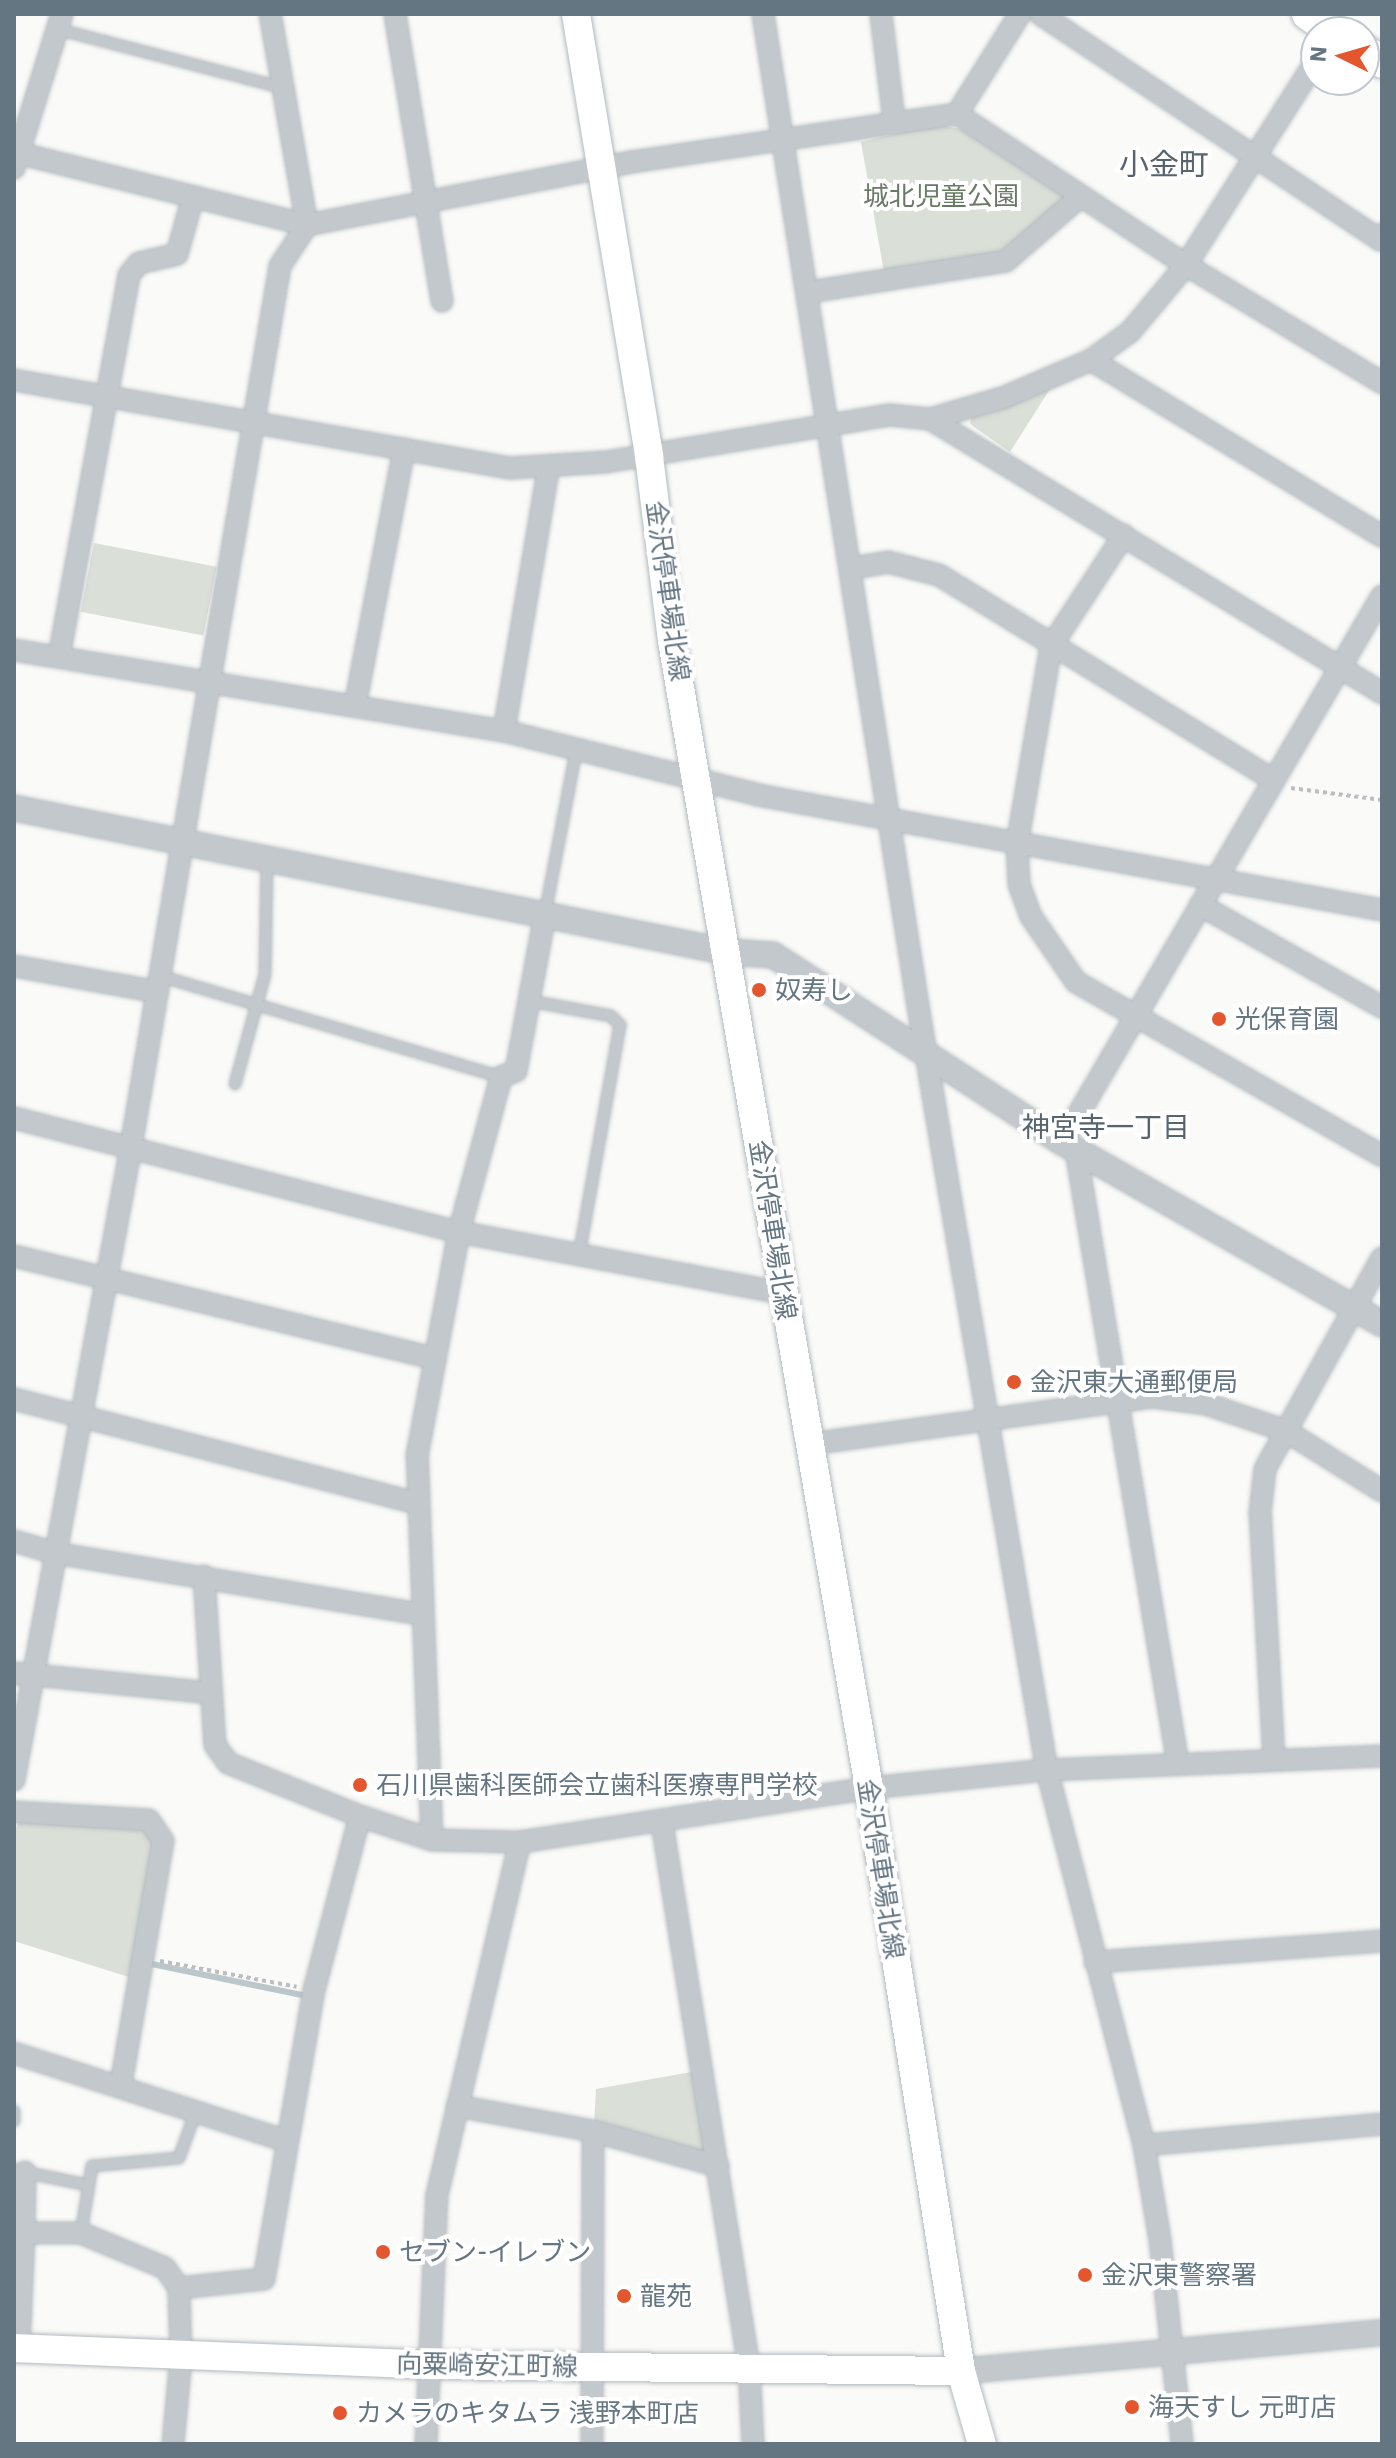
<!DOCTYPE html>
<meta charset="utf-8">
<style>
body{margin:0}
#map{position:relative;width:1396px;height:2458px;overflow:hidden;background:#fafaf8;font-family:"IBM Plex Sans","Noto Sans JP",sans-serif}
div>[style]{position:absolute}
.green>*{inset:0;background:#dadfd7;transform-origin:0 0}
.stream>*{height:6px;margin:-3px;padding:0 3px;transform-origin:3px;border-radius:3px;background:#bbc7cb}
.path>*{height:4px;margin-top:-2px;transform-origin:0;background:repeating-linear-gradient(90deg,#bbbfc2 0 4px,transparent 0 8px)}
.roads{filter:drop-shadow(0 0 2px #b3babf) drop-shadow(0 0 2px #b3babf)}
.service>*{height:10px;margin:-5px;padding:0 5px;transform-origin:5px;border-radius:5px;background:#c3c8cc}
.minor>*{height:20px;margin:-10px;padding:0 10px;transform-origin:10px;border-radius:10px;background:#c3c8cc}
.tertiary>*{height:24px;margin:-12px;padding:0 12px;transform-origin:12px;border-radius:12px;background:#c3c8cc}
.secondary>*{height:28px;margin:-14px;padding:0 14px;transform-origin:14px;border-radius:14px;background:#fff}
.trunk>*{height:32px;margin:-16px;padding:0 16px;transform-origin:16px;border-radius:16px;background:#fff}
.dots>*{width:22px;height:22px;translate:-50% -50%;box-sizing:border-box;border:4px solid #fff;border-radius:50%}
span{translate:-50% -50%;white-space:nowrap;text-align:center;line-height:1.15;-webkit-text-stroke:8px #fff;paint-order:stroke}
.park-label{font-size:26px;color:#687a64}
.street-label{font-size:26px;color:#657683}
.poi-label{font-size:26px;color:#657683}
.left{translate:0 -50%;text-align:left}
.neighbourhood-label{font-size:28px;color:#57646e}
.quarter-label{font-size:30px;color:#57646e}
.frame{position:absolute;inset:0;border:16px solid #657683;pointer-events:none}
.north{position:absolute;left:1300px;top:16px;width:80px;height:80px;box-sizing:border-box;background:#fff;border:2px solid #c1c8cd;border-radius:50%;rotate:275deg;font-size:22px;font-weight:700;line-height:32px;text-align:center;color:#657683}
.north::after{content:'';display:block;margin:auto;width:28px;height:36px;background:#e4572e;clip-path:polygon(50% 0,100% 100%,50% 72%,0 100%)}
</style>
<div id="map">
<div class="green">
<i style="clip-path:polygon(934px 124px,961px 129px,1069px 196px,1009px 248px,971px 261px,884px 272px,861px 142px)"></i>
<i style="clip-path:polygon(1050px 389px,1010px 452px,970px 424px,972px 412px)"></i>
<i style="left:94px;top:543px;width:125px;height:70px;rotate:11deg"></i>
<i style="clip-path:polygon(23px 1817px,145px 1828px,157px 1843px,132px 1978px,14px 1941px,14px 1830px)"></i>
<i style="clip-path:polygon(697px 2071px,711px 2158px,594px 2126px,596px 2089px)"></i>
</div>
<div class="stream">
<i style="left:147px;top:1963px;width:163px;rotate:11.7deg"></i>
</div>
<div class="path">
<i style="left:1291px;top:788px;width:92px;rotate:7.5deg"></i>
<i style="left:160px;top:1961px;width:139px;rotate:10.7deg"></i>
</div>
<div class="roads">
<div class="service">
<i style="left:57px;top:29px;width:230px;rotate:14.6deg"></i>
<i style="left:545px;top:914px;width:166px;rotate:-79.2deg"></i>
<i style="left:160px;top:976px;width:356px;rotate:16.5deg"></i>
<i style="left:530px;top:1001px;width:82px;rotate:10.5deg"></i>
<i style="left:611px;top:1016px;width:13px;rotate:45deg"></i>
<i style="left:620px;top:1025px;width:234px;rotate:100.1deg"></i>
<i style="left:235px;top:1084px;width:114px;rotate:-74.7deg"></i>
<i style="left:265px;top:974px;width:115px;rotate:-89deg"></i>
<i style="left:14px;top:2111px;width:10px;rotate:90deg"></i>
<i style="left:14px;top:2170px;width:76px;rotate:11.5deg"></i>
<i style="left:81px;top:2233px;width:68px;rotate:-80.7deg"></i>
<i style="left:92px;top:2166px;width:87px;rotate:-5.3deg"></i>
<i style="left:179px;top:2158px;width:50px;rotate:-70.1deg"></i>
</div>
<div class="minor">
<i style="left:395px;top:14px;width:291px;rotate:80.7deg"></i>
<i style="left:763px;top:14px;width:1010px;rotate:81.12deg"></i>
<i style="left:919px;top:1012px;width:769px;rotate:80.42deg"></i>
<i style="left:1047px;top:1770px;width:387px;rotate:75.5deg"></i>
<i style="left:1144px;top:2145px;width:96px;rotate:80.4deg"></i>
<i style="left:1160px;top:2240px;width:205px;rotate:83.8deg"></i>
<i style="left:881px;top:14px;width:107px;rotate:83deg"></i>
<i style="left:1040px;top:14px;width:408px;rotate:33.6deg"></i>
<i style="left:1380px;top:240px;width:6px;rotate:-72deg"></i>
<i style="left:957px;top:114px;width:118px;rotate:-57.8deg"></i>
<i style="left:14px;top:152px;width:302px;rotate:14deg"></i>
<i style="left:307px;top:225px;width:331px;rotate:-11deg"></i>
<i style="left:632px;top:162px;width:329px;rotate:-8.4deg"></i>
<i style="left:957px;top:114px;width:274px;rotate:33.4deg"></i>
<i style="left:1186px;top:265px;width:229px;rotate:31deg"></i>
<i style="left:14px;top:168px;width:161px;rotate:-72.7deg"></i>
<i style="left:808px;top:292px;width:200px;rotate:-8.9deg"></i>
<i style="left:1006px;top:261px;width:99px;rotate:-40.9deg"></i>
<i style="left:1091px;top:360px;width:340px;rotate:31.2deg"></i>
<i style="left:14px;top:380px;width:504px;rotate:10.06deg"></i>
<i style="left:510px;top:468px;width:96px;rotate:-3.6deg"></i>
<i style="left:606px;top:462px;width:288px;rotate:-9.4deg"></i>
<i style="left:890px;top:415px;width:40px;rotate:5.7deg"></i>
<i style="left:930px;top:419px;width:78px;rotate:-16.3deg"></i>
<i style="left:1005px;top:397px;width:94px;rotate:-23.3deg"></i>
<i style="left:1091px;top:360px;width:48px;rotate:-35.7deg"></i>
<i style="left:1130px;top:332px;width:87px;rotate:-50.1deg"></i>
<i style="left:1186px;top:265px;width:242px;rotate:-57.5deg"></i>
<i style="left:930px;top:419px;width:529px;rotate:31.22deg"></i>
<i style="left:1124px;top:535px;width:133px;rotate:123.3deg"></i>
<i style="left:1051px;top:646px;width:202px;rotate:99.7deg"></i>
<i style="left:1017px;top:845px;width:39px;rotate:87deg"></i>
<i style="left:1019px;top:884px;width:33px;rotate:70deg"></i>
<i style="left:1030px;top:915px;width:81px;rotate:55.5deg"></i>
<i style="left:1076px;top:982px;width:352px;rotate:29.6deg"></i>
<i style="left:852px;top:568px;width:36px;rotate:-9deg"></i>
<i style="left:888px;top:562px;width:53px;rotate:14.3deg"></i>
<i style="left:939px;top:575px;width:391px;rotate:31.5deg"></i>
<i style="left:14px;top:650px;width:497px;rotate:9.4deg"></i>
<i style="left:504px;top:731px;width:262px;rotate:14.1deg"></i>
<i style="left:758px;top:795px;width:635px;rotate:10.44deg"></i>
<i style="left:59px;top:657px;width:388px;rotate:-79.6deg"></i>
<i style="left:129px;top:275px;width:16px;rotate:-50deg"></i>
<i style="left:139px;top:263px;width:39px;rotate:-13deg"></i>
<i style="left:177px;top:254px;width:59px;rotate:-74.3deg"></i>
<i style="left:355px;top:706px;width:262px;rotate:-79.2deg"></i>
<i style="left:504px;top:731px;width:269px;rotate:-80.4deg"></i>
<i style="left:1200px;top:905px;width:209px;rotate:29.3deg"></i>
<i style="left:14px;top:966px;width:146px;rotate:10.2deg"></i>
<i style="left:14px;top:1118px;width:459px;rotate:14.4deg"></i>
<i style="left:459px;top:1232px;width:330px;rotate:10.7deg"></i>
<i style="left:1062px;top:1142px;width:633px;rotate:-59.63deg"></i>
<i style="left:1076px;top:1150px;width:622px;rotate:80.57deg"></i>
<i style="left:14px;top:1256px;width:431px;rotate:13.7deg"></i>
<i style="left:14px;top:1399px;width:414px;rotate:14.5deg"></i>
<i style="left:810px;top:1444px;width:345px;rotate:-7.8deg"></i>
<i style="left:1152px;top:1397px;width:54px;rotate:7.4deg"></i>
<i style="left:1206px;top:1404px;width:84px;rotate:18.6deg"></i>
<i style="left:1286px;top:1431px;width:113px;rotate:32deg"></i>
<i style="left:14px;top:1541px;width:43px;rotate:16.3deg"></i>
<i style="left:55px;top:1553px;width:369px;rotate:9.5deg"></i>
<i style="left:204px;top:1576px;width:169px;rotate:86.3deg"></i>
<i style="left:215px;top:1745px;width:22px;rotate:54deg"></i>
<i style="left:228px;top:1763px;width:142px;rotate:21.9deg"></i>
<i style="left:14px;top:1673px;width:197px;rotate:5.8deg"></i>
<i style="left:1274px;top:1760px;width:247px;rotate:-93.2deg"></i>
<i style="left:1260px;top:1513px;width:44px;rotate:-83.5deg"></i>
<i style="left:1265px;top:1469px;width:241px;rotate:-61deg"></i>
<i style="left:14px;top:1780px;width:644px;rotate:-79.53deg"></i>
<i style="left:131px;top:1147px;width:894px;rotate:-80.4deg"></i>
<i style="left:280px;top:266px;width:49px;rotate:-56.6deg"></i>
<i style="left:307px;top:225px;width:214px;rotate:-99.9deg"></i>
<i style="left:14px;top:1812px;width:135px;rotate:3.4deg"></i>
<i style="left:149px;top:1820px;width:25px;rotate:56deg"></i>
<i style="left:163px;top:1841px;width:247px;rotate:99.8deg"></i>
<i style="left:662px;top:1823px;width:551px;rotate:80.91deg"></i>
<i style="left:749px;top:2367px;width:77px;rotate:87deg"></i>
<i style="left:432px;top:1840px;width:384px;rotate:-92.2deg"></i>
<i style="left:417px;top:1456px;width:228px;rotate:-79.4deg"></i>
<i style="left:459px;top:1232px;width:161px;rotate:-74.8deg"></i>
<i style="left:501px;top:1077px;width:16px;rotate:-22deg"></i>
<i style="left:516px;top:1071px;width:160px;rotate:-79.5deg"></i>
<i style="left:1095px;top:1962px;width:288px;rotate:-4.2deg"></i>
<i style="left:14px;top:2053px;width:286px;rotate:17.9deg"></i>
<i style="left:457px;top:2106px;width:138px;rotate:10.4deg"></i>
<i style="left:1144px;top:2145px;width:239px;rotate:-5deg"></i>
<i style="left:24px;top:2233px;width:61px;rotate:-89.1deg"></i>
<i style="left:19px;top:2348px;width:115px;rotate:-87.5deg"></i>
<i style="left:24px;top:2233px;width:57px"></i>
<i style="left:81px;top:2233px;width:91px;rotate:22.6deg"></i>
<i style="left:165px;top:2268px;width:24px;rotate:55deg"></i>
<i style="left:173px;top:2444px;width:87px;rotate:-84.7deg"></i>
<i style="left:181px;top:2357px;width:69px;rotate:-91.7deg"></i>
<i style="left:179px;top:2288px;width:85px;rotate:-6deg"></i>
<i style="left:264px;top:2279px;width:289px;rotate:-80.2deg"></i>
<i style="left:313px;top:1994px;width:184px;rotate:-75.2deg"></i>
<i style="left:360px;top:1816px;width:76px;rotate:18.4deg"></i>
<i style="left:432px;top:1840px;width:88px;rotate:1.3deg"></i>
<i style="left:520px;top:1842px;width:353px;rotate:-8.8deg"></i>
<i style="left:869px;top:1788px;width:179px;rotate:-5.8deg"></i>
<i style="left:1047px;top:1770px;width:335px;rotate:-2.4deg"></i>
<i style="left:426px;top:2444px;width:249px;rotate:-87.5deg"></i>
<i style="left:437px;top:2195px;width:363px;rotate:-76.8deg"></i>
<i style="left:592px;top:2444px;width:313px;rotate:-89.8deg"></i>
<i style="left:593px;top:2131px;width:130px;rotate:15.6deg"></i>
</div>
<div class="tertiary">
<i style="left:14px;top:808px;width:728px;rotate:11.4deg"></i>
<i style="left:728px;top:952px;width:45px;rotate:3.8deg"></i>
<i style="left:773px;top:955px;width:344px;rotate:32.9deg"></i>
<i style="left:1062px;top:1142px;width:368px;rotate:29.6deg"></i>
<i style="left:961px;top:2371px;width:423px;rotate:-5.2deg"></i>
</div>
<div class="secondary">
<i style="left:576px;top:14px;width:448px;rotate:80.6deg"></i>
<i style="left:649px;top:456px;width:186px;rotate:82.9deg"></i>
<i style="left:672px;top:641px;width:1164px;rotate:80.25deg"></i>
<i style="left:869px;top:1788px;width:590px;rotate:81.03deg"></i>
<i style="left:961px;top:2371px;width:76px;rotate:74deg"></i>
<i style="left:14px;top:2348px;width:415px;rotate:2.3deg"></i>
<i style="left:429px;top:2365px;width:532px;rotate:0.65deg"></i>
</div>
<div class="trunk">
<i style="left:1308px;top:14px;width:32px;rotate:34deg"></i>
<i style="left:1364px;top:51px;width:21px;rotate:31deg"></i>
</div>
</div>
<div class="dots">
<i style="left:759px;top:990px;background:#e4572e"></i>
<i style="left:1219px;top:1019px;background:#e4572e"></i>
<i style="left:1014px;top:1382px;background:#e4572e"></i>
<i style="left:360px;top:1785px;background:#e4572e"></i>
<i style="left:383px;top:2252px;background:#e4572e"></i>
<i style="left:1085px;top:2275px;background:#e4572e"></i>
<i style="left:624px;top:2296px;background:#e4572e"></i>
<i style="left:1132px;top:2407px;background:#e4572e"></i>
<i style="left:340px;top:2413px;background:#e4572e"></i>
</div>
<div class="park-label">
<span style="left:941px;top:196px">城北児童公園</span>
</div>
<div class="street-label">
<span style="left:668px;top:591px;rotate:82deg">金沢停車場北線</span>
<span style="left:773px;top:1230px;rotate:81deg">金沢停車場北線</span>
<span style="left:881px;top:1869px;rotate:81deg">金沢停車場北線</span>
<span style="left:487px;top:2365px;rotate:1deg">向粟崎安江町線</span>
</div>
<div class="poi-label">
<span class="left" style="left:775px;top:990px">奴寿し</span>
<span class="left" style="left:1235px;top:1019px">光保育園</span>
<span class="left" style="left:1030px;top:1382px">金沢東大通郵便局</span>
<span class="left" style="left:376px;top:1785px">石川県歯科医師会立歯科医療専門学校</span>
<span class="left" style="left:399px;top:2252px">セブン-イレブン</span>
<span class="left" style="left:1101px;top:2275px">金沢東警察署</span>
<span class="left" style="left:640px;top:2296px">龍苑</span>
<span class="left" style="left:1148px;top:2407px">海天すし 元町店</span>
<span class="left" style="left:356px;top:2413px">カメラのキタムラ 浅野本町店</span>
</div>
<div class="neighbourhood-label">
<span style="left:1106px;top:1127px">神宮寺一丁目</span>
</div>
<div class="quarter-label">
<span style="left:1164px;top:164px">小金町</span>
</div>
<div class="frame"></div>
<div class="north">N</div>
</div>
